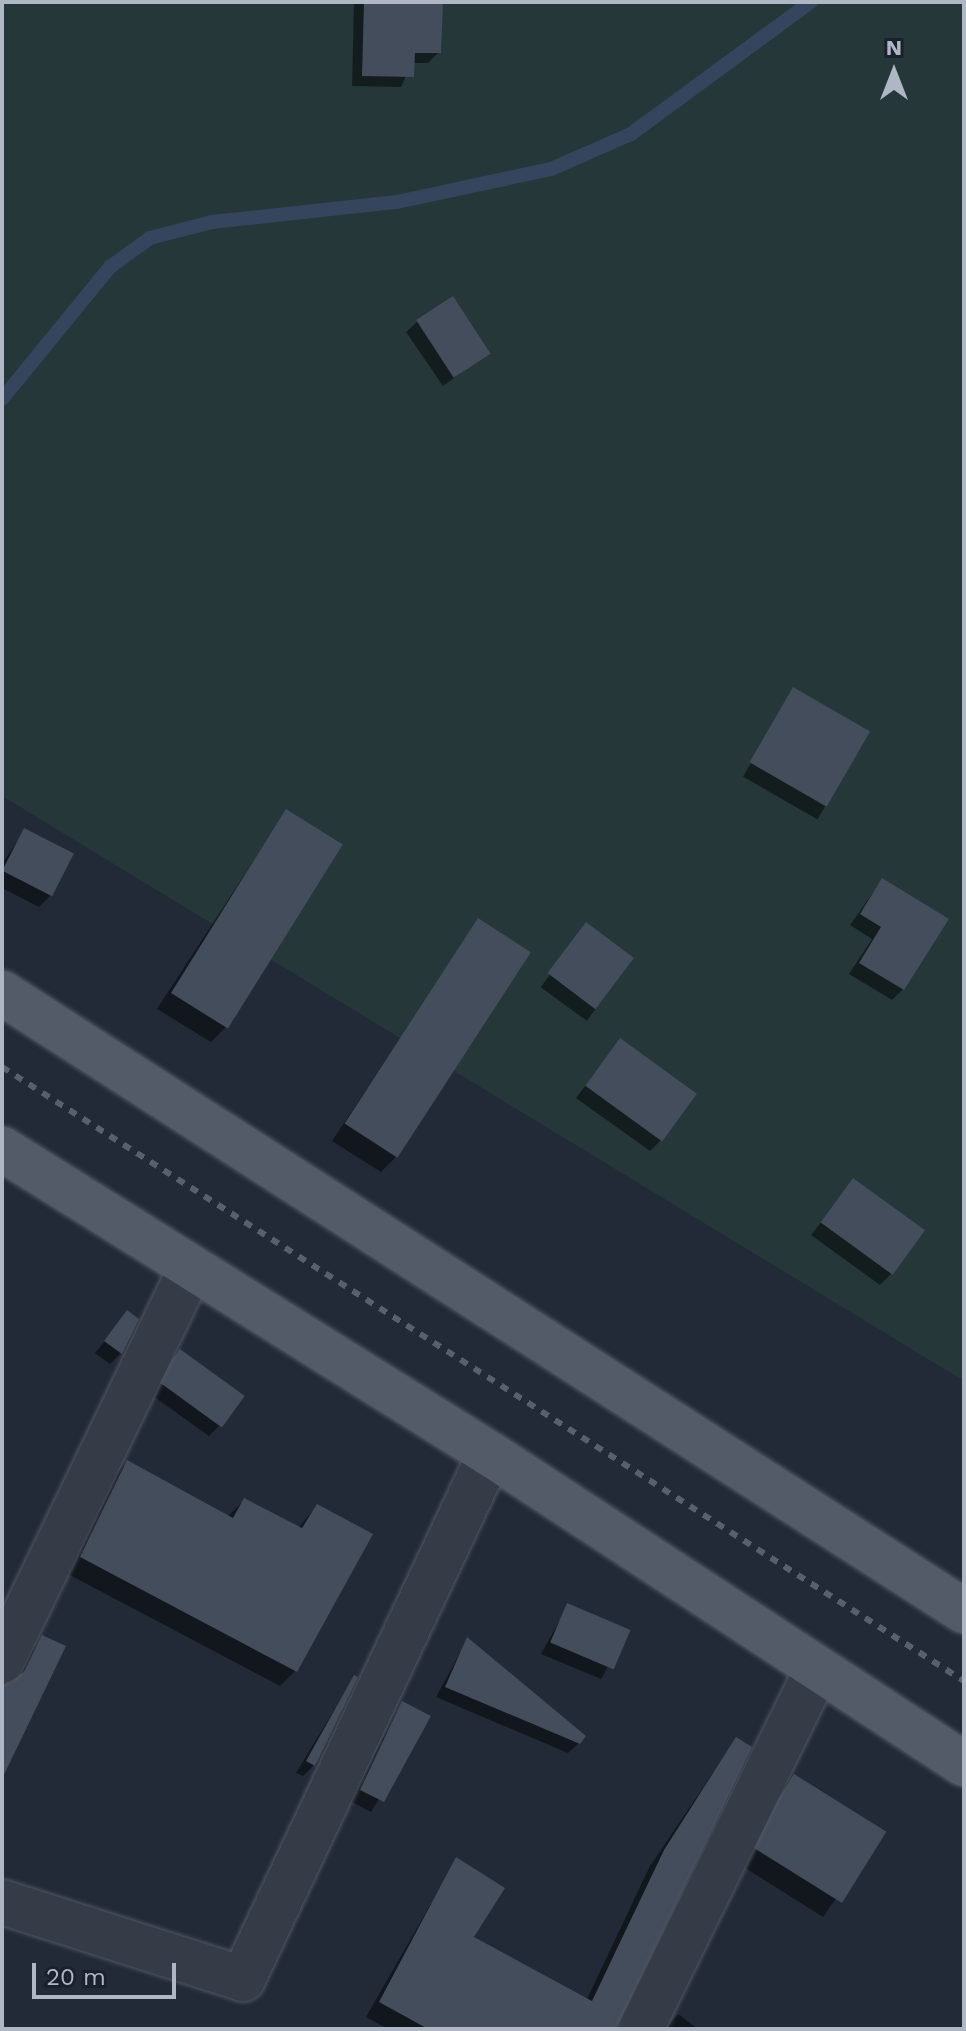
<!DOCTYPE html>
<style>
body{margin:0}
#map{position:relative;width:966px;height:2031px;overflow:hidden;background:#222a37;font-family:"Work Sans",sans-serif}
div>[style]{position:absolute}
.green>*{inset:0;background:#253739}
.shadow>*{inset:0;background:#0007;transform-origin:0 0}
.stream>*{height:14px;margin:-7px;padding:0 7px;transform-origin:7px;border-radius:7px;background:#36455e}
.building>*{inset:0;background:#434d5c;transform-origin:0 0}
.roads{filter:drop-shadow(0 0 2px #505762) drop-shadow(0 0 2px #505762)}
.minor>*{height:44px;margin:-22px;padding:0 22px;transform-origin:22px;border-radius:22px;background:#353c48}
.major>*{height:44px;margin:-22px;padding:0 22px;transform-origin:22px;border-radius:22px;background:#535b68}
.rail>*{height:6px;margin-top:-3px;transform-origin:0;background:repeating-linear-gradient(90deg,#57606f 0 8px,transparent 0 16px)}
span{translate:-50% -50%;white-space:nowrap;text-align:center;line-height:1.15;-webkit-text-stroke:8px #1b212c;paint-order:stroke}
.frame{position:absolute;inset:0;border:4px solid #b0b7c4;pointer-events:none}
.north{position:absolute;left:854px;top:32px;width:80px;height:80px;-webkit-text-stroke:6px #1b212c;paint-order:stroke;rotate:0deg;font-size:22px;font-weight:700;line-height:32px;text-align:center;color:#b0b7c4}
.north::after{content:'';display:block;margin:auto;width:28px;height:36px;background:#b0b7c4;clip-path:polygon(50% 0,100% 100%,50% 72%,0 100%)}
.scale{position:absolute;left:32px;top:1963px;width:144px;height:36px;box-sizing:border-box;border:4px solid #b0b7c4;border-top:0;padding-left:10px;font-size:24px;line-height:28px;white-space:nowrap;color:#b0b7c4;-webkit-text-stroke:6px #1b212c;paint-order:stroke}
</style>
<div id="map">
<div class="green">
<i style="clip-path:polygon(2px 2px,964px 2px,964px 1381px,2px 796px)"></i>
</div>
<div class="shadow">
<i style="clip-path:polygon(354px 2px,441px 2px,439px 52px,428px 63px,412px 63px,401px 87px,352px 86px)"></i>
<i style="clip-path:polygon(418px 321px,488px 353px,443px 386px,406px 332px)"></i>
<i style="left:793px;top:690px;width:86px;height:100px;rotate:30deg"></i>
<i style="clip-path:polygon(286px 811px,227px 1026px,211px 1042px,157px 1009px)"></i>
<i style="clip-path:polygon(25px 830px,50px 896px,39px 907px,2px 888px,2px 864px)"></i>
<i style="clip-path:polygon(882px 880px,903px 989px,892px 1000px,849px 974px,872px 939px,850px 925px)"></i>
<i style="clip-path:polygon(478px 921px,397px 1156px,381px 1172px,332px 1141px)"></i>
<i style="left:586px;top:925px;width:57px;height:77px;rotate:36deg"></i>
<i style="clip-path:polygon(620px 1041px,661px 1140px,650px 1151px,576px 1098px)"></i>
<i style="clip-path:polygon(854px 1181px,891px 1274px,880px 1285px,811px 1235px)"></i>
<i style="clip-path:polygon(128px 1313px,121px 1353px,110px 1364px,95px 1353px)"></i>
<i style="clip-path:polygon(181px 1351px,220px 1425px,209px 1436px,153px 1396px)"></i>
<i style="clip-path:polygon(127px 1462px,227px 1517px,245px 1500px,298px 1528px,317px 1506px,296px 1670px,280px 1686px,66px 1573px,111px 1478px)"></i>
<i style="clip-path:polygon(568px 1606px,628px 1631px,601px 1679px,541px 1654px)"></i>
<i style="clip-path:polygon(43px 1638px,2px 1774px,2px 1684px)"></i>
<i style="clip-path:polygon(467px 1640px,579px 1743px,568px 1753px,436px 1697px)"></i>
<i style="clip-path:polygon(354px 1677px,314px 1765px,303px 1776px,296px 1773px)"></i>
<i style="clip-path:polygon(402px 1703px,428px 1717px,371px 1812px,350px 1801px)"></i>
<i style="clip-path:polygon(736px 1739px,616px 2018px,618px 2029px,388px 2029px,366px 2017px,456px 1860px,471px 1937px,586px 2001px,650px 1866px)"></i>
<i style="clip-path:polygon(794px 1776px,883px 1832px,823px 1917px,742px 1866px,779px 1792px)"></i>
<i style="clip-path:polygon(678px 2014px,698px 2029px,665px 2029px)"></i>
</div>
<div class="stream">
<i style="left:2px;top:399px;width:171px;rotate:-50.7deg"></i>
<i style="left:110px;top:267px;width:49px;rotate:-35.9deg"></i>
<i style="left:150px;top:238px;width:64px;rotate:-14.5deg"></i>
<i style="left:212px;top:222px;width:186px;rotate:-6.2deg"></i>
<i style="left:397px;top:202px;width:157px;rotate:-12.1deg"></i>
<i style="left:551px;top:169px;width:87px;rotate:-23.6deg"></i>
<i style="left:631px;top:134px;width:223px;rotate:-36.3deg"></i>
</div>
<div class="building">
<i style="clip-path:polygon(364px 2px,443px 2px,441px 53px,415px 53px,414px 77px,362px 76px)"></i>
<i style="left:453px;top:296px;width:69px;height:44px;rotate:57deg"></i>
<i style="left:793px;top:687px;width:89px;height:87px;rotate:30deg"></i>
<i style="left:286px;top:809px;width:67px;height:217px;rotate:32deg"></i>
<i style="left:24px;top:828px;width:56px;height:48px;rotate:27deg"></i>
<i style="clip-path:polygon(882px 878px,949px 919px,904px 990px,859px 963px,881px 927px,860px 914px)"></i>
<i style="left:478px;top:918px;width:63px;height:245px;rotate:33deg"></i>
<i style="left:586px;top:922px;width:60px;height:64px;rotate:37deg"></i>
<i style="left:620px;top:1038px;width:95px;height:59px;rotate:36deg"></i>
<i style="left:853px;top:1178px;width:89px;height:55px;rotate:36deg"></i>
<i style="clip-path:polygon(127px 1310px,139px 1319px,122px 1354px,104px 1341px)"></i>
<i style="left:180px;top:1349px;width:80px;height:39px;rotate:36deg"></i>
<i style="clip-path:polygon(127px 1460px,233px 1518px,244px 1498px,302px 1528px,317px 1504px,373px 1534px,297px 1672px,80px 1557px)"></i>
<i style="left:567px;top:1603px;width:69px;height:43px;rotate:23deg"></i>
<i style="clip-path:polygon(42px 1635px,66px 1646px,2px 1779px,2px 1686px,24px 1672px)"></i>
<i style="clip-path:polygon(467px 1637px,586px 1736px,580px 1744px,445px 1687px)"></i>
<i style="clip-path:polygon(354px 1675px,358px 1677px,315px 1766px,306px 1761px)"></i>
<i style="clip-path:polygon(402px 1701px,431px 1716px,384px 1802px,360px 1790px)"></i>
<i style="clip-path:polygon(736px 1737px,752px 1747px,616px 2029px,428px 2029px,379px 2002px,456px 1857px,505px 1888px,474px 1937px,592px 2001px,664px 1850px)"></i>
<i style="left:794px;top:1774px;width:109px;height:84px;rotate:32deg"></i>
</div>
<div class="roads">
<div class="minor">
<i style="left:2px;top:1661px;width:431px;rotate:-64.3deg"></i>
<i style="left:2px;top:1902px;width:253px;rotate:17.7deg"></i>
<i style="left:243px;top:1979px;width:580px;rotate:-64.8deg"></i>
<i style="left:641px;top:2029px;width:400px;rotate:-63.9deg"></i>
</div>
<div class="major">
<i style="left:2px;top:993px;width:1143px;rotate:32.72deg"></i>
<i style="left:2px;top:1149px;width:575px;rotate:32.01deg"></i>
<i style="left:490px;top:1454px;width:566px;rotate:33.19deg"></i>
</div>
</div>
<div class="rail">
<i style="left:2px;top:1067px;width:1141px;rotate:32.55deg"></i>
</div>
<div class="frame"></div>
<div class="north">N</div>
<div class="scale">20 m</div>
</div>
